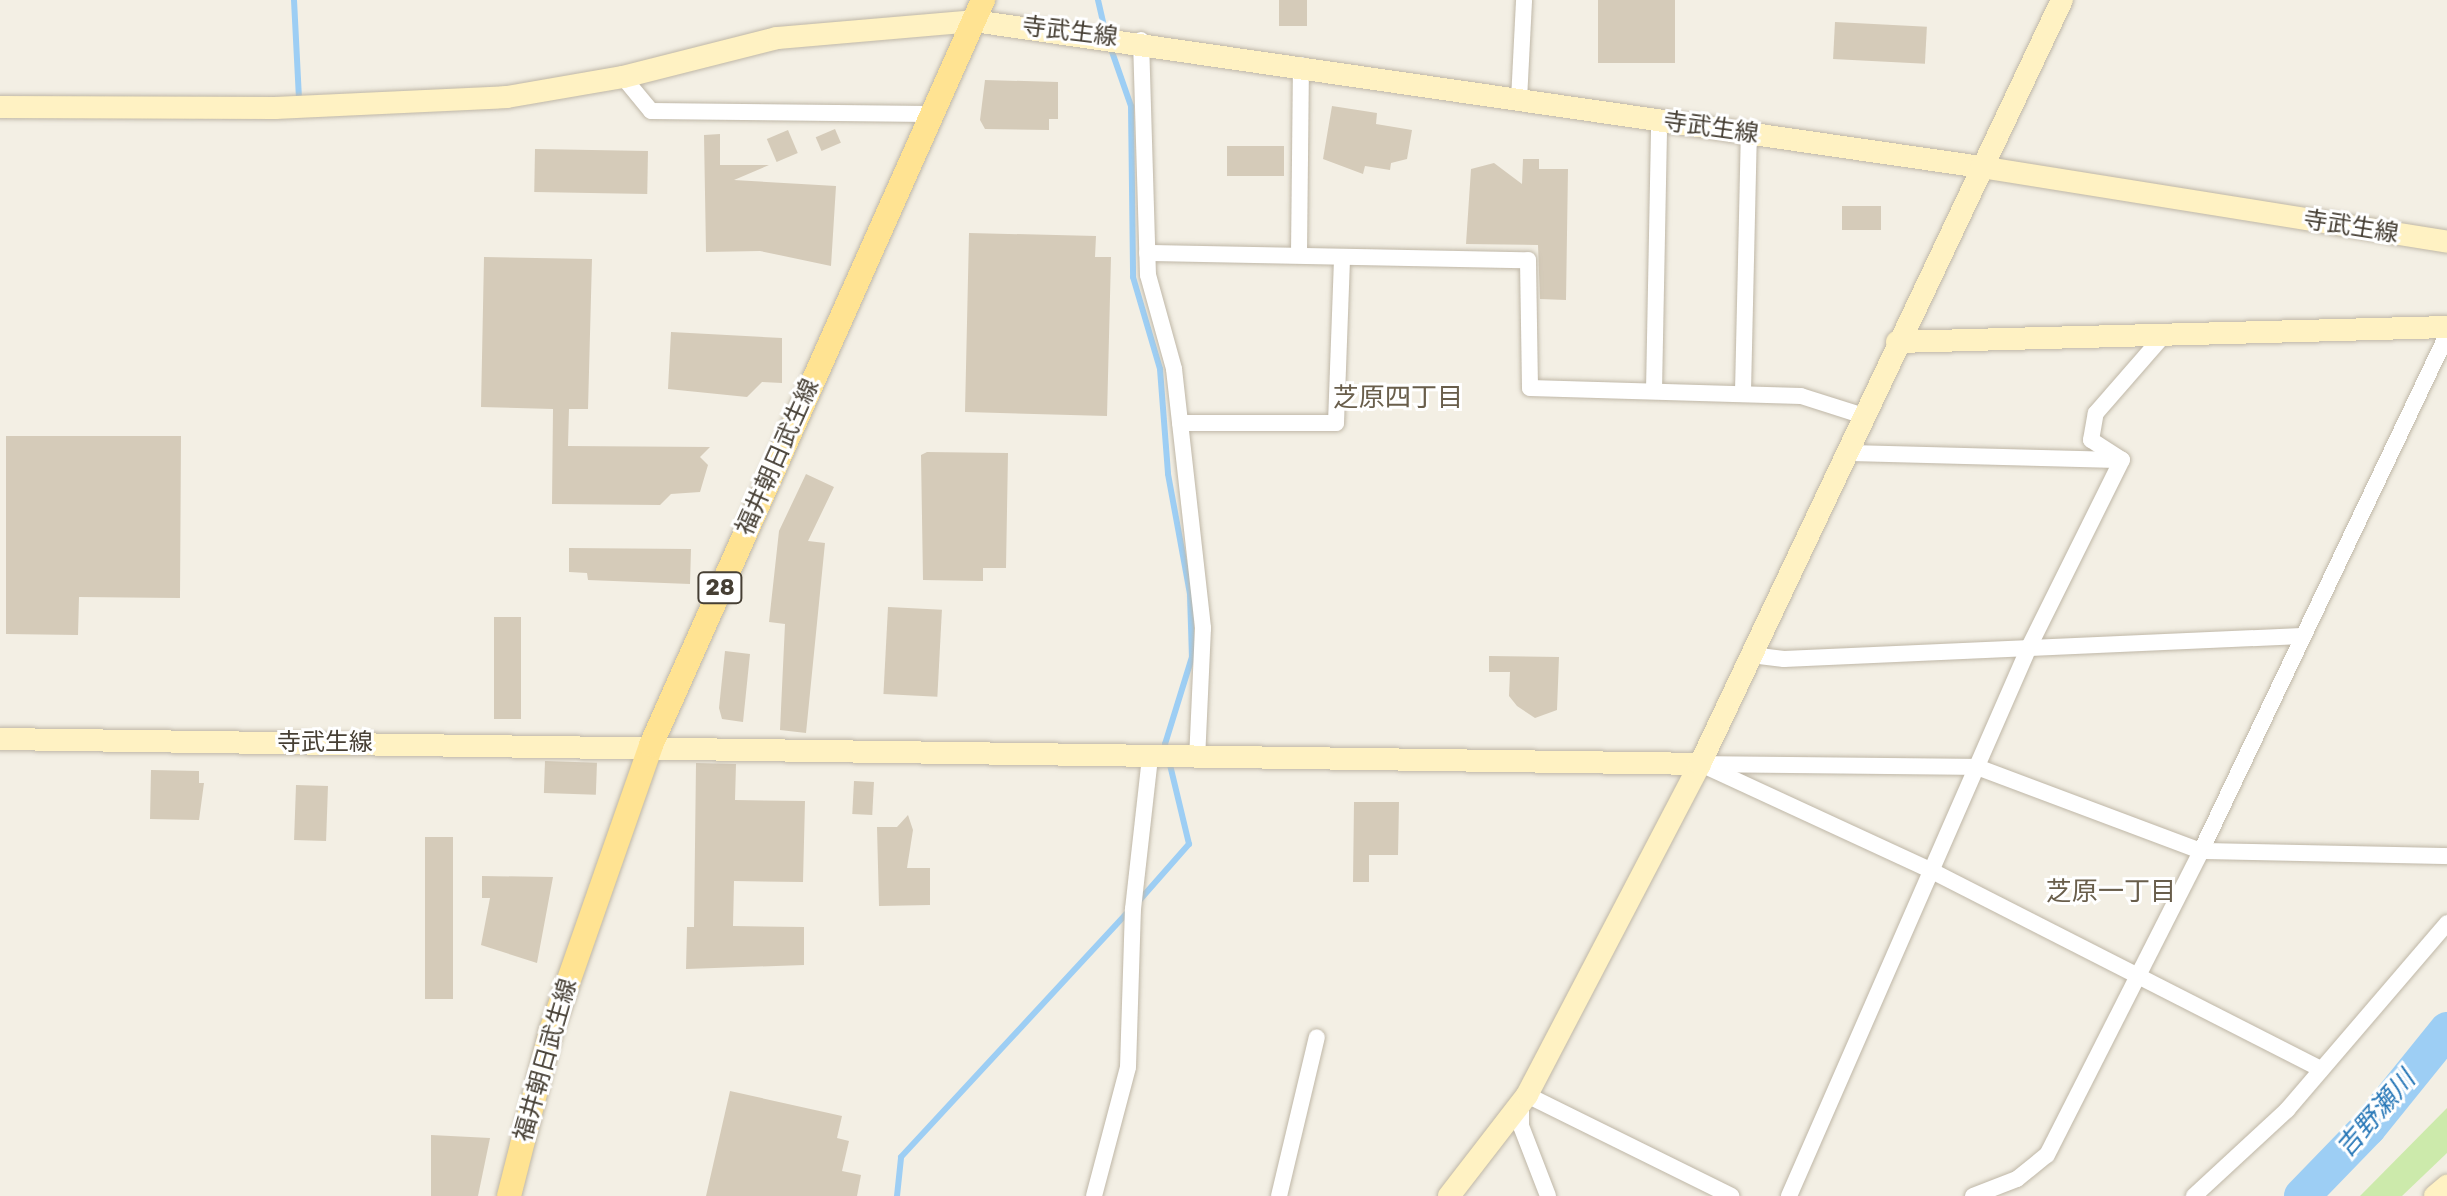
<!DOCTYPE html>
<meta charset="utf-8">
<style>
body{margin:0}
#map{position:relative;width:2447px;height:1196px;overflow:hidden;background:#f3efe4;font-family:Rubik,"Noto Sans JP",sans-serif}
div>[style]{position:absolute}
.green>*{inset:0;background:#cceaab}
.stream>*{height:6px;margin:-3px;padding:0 3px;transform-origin:3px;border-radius:3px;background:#9dcef4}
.river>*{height:36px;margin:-18px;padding:0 18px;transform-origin:18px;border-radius:18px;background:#9dcef4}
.building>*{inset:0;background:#d5cbb9;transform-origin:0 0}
.roads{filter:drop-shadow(0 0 2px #bfb7a7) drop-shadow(0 0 2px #bfb7a7)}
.street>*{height:16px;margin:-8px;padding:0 8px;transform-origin:8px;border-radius:8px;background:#fff}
.secondary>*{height:22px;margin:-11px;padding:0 11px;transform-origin:11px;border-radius:11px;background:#fff2c3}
.primary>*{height:24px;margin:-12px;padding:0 12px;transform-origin:12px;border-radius:12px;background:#ffe392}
span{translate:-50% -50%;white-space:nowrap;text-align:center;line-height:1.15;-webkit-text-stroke:6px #fff;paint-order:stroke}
.shield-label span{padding:2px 6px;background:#fff;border:2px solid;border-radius:6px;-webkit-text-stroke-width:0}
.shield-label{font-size:22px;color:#463f34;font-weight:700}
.street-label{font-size:24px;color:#463f34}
.neighbourhood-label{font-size:26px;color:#695e4b}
.water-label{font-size:26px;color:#2777b7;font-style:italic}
</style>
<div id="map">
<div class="green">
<i style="clip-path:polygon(2447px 1108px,2447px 1153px,2402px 1196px,2360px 1196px)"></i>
</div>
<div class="stream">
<i style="left:294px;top:0;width:98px;rotate:87.1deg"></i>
<i style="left:1098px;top:0;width:37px;rotate:77deg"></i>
<i style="left:1110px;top:46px;width:64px;rotate:70.7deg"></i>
<i style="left:1131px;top:106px;width:171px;rotate:89.3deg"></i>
<i style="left:1133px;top:277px;width:96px;rotate:73.6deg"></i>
<i style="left:1160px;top:369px;width:105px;rotate:85.6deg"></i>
<i style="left:1168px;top:474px;width:122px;rotate:79.6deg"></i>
<i style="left:1190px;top:594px;width:63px;rotate:88.2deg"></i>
<i style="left:1192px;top:657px;width:91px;rotate:107.2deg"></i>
<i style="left:1165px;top:744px;width:103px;rotate:76.5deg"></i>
<i style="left:1189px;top:844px;width:77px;rotate:131.3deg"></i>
<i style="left:897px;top:1196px;width:39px;rotate:-84deg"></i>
<i style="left:901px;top:1157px;width:337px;rotate:-47.2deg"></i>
</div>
<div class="river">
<i style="left:2302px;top:1196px;width:95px;rotate:-45.9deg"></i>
<i style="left:2368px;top:1128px;width:126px;rotate:-51.1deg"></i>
</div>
<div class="building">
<i style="left:1279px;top:0;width:28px;height:26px"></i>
<i style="left:1598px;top:0;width:77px;height:63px"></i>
<i style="left:1835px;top:22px;width:92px;height:37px;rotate:3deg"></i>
<i style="clip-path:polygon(985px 80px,1058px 82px,1058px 119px,1049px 119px,1049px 130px,985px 129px,980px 120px)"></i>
<i style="clip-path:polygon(1332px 106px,1377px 113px,1376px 124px,1412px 130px,1407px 159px,1391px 163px,1390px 170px,1365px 166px,1363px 174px,1323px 159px)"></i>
<i style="left:835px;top:129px;width:15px;height:21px;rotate:67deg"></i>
<i style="left:788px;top:130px;width:25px;height:23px;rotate:67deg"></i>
<i style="clip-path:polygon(720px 134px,720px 165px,769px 165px,734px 180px,836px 186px,831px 266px,760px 251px,706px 252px,704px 135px)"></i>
<i style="left:1227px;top:146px;width:57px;height:30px"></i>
<i style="left:535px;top:149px;width:113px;height:43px;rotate:1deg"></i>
<i style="clip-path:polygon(1523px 159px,1539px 159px,1539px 169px,1568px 169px,1566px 300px,1540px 299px,1538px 245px,1466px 244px,1471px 169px,1494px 163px,1522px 184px)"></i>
<i style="left:1842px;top:206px;width:39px;height:24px"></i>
<i style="clip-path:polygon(969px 233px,1096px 236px,1095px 257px,1111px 257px,1107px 416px,965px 412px)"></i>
<i style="clip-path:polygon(484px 257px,592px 259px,588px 409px,569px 409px,568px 446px,710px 447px,700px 457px,708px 465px,700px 492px,671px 494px,660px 505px,552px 504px,553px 409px,481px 407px)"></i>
<i style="clip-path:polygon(671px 332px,782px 338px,782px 383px,762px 382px,747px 397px,668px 389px)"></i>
<i style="clip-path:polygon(6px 436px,181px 436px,180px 598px,79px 597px,78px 635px,6px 634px)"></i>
<i style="clip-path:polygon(927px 452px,1008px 453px,1006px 568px,983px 568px,983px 581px,923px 580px,921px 455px)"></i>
<i style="clip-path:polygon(806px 474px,834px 487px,808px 541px,825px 543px,806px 733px,780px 730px,785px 624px,769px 622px,779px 531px)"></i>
<i style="clip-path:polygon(569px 548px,691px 549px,690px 584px,588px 580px,587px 573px,569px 572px)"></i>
<i style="left:888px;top:607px;width:54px;height:87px;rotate:3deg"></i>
<i style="left:494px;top:617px;width:27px;height:102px"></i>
<i style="clip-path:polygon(725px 651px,750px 654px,743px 722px,722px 719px,719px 708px)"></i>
<i style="clip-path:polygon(1489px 656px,1559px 657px,1557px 710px,1535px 718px,1517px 706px,1509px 696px,1510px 672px,1489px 672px)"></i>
<i style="left:545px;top:761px;width:52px;height:32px;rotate:2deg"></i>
<i style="clip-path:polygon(696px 763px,736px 764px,735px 800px,805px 801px,803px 882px,734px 881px,733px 926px,804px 927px,804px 965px,686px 969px,687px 927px,694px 927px)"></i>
<i style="clip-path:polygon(151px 770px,199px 771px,199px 783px,204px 783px,199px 820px,150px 819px)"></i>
<i style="left:854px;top:781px;width:20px;height:33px;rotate:3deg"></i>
<i style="left:296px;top:785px;width:32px;height:55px;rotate:2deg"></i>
<i style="clip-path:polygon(1354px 802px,1399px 802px,1398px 855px,1369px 855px,1369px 882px,1353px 882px)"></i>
<i style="clip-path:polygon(908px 815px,913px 830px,907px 868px,930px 868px,930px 905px,879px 906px,877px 827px,897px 827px)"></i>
<i style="left:425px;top:837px;width:28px;height:162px"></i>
<i style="clip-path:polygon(482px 876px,553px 877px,537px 963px,481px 945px,490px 898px,482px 898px)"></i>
<i style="clip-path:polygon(730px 1091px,842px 1116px,837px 1138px,849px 1141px,842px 1171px,861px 1175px,857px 1196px,706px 1196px)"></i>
<i style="clip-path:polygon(431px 1135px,490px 1138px,478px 1196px,431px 1196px)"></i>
</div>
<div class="roads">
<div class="street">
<i style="left:1141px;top:40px;width:235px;rotate:88.3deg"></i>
<i style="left:1148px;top:275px;width:98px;rotate:74.5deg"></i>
<i style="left:1174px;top:369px;width:261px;rotate:83.6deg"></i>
<i style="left:1203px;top:628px;width:131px;rotate:92.6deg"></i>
<i style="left:623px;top:77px;width:44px;rotate:50.5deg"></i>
<i style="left:651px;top:111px;width:278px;rotate:0.6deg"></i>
<i style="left:1519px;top:100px;width:100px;rotate:-87.1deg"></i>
<i style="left:1147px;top:253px;width:381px;rotate:1.1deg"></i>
<i style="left:1528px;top:260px;width:128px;rotate:89.1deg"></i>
<i style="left:1530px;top:388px;width:271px;rotate:1.7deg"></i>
<i style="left:1801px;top:396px;width:69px;rotate:17.7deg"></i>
<i style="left:1299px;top:254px;width:189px;rotate:-89.4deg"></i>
<i style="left:1654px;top:391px;width:271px;rotate:-88.9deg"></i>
<i style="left:1743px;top:392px;width:259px;rotate:-88.7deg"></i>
<i style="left:1180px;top:423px;width:156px"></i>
<i style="left:1336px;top:423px;width:166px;rotate:-87.9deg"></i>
<i style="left:1849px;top:453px;width:270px;rotate:1.5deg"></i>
<i style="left:1751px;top:655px;width:33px;rotate:7deg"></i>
<i style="left:1784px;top:659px;width:518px;rotate:-2.55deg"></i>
<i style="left:1700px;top:764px;width:277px;rotate:0.6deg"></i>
<i style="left:1977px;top:767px;width:239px;rotate:20.6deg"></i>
<i style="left:2201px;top:851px;width:246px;rotate:1.2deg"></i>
<i style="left:1705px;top:766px;width:248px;rotate:24.8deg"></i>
<i style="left:1930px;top:870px;width:439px;rotate:27deg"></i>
<i style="left:1527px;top:1095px;width:228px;rotate:26.3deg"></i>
<i style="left:1521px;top:1103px;width:23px;rotate:90deg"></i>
<i style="left:1521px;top:1126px;width:75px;rotate:68.9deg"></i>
<i style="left:1094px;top:1196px;width:133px;rotate:-75.2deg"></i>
<i style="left:1128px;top:1067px;width:158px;rotate:-88.2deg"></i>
<i style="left:1133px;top:909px;width:152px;rotate:-83.6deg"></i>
<i style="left:1279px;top:1196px;width:163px;rotate:-76.6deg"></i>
<i style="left:1789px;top:1196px;width:601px;rotate:-66.38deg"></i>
<i style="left:2030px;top:645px;width:207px;rotate:-63.6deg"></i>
<i style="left:2122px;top:460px;width:37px;rotate:-147deg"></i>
<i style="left:2091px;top:440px;width:27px;rotate:-80deg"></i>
<i style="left:2096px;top:413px;width:103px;rotate:-48.9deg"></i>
<i style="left:1973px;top:1196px;width:47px;rotate:-21.1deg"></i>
<i style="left:2017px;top:1179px;width:38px;rotate:-39deg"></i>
<i style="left:2047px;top:1155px;width:341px;rotate:-63.1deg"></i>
<i style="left:2201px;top:851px;width:572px;rotate:-64.51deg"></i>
<i style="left:2194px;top:1196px;width:127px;rotate:-42.8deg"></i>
<i style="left:2287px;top:1110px;width:246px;rotate:-49.4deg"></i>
</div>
<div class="secondary">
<i style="left:0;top:107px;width:275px;rotate:0.2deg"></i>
<i style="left:275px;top:108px;width:232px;rotate:-2.7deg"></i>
<i style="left:507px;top:97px;width:118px;rotate:-9.8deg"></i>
<i style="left:623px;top:77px;width:159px;rotate:-14.2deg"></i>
<i style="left:777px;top:38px;width:198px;rotate:-4.9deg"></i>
<i style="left:974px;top:21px;width:1018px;rotate:8.25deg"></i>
<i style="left:1981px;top:167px;width:472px;rotate:9.1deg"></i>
<i style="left:1897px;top:342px;width:550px;rotate:-1.56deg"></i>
<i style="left:0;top:739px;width:1700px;rotate:0.84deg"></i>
<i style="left:1449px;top:1196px;width:128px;rotate:-52.3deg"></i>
<i style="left:1527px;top:1095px;width:373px;rotate:-62.4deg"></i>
<i style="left:1700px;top:764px;width:845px;rotate:-64.65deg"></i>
<i style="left:2435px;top:1196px;width:16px;rotate:-40deg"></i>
</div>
<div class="primary">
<i style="left:509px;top:1196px;width:170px;rotate:-75.7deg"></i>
<i style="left:551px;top:1031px;width:303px;rotate:-70.7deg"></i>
<i style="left:651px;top:745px;width:816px;rotate:-65.98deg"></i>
</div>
</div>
<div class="shield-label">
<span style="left:720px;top:588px">28</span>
</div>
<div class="street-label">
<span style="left:1070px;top:32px;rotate:7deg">寺武生線</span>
<span style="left:1711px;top:128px;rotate:8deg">寺武生線</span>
<span style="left:2351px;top:227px;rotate:9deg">寺武生線</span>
<span style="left:778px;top:457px;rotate:-66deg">福井朝日武生線</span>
<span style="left:325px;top:743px">寺武生線</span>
<span style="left:546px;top:1060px;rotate:-74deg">福井朝日武生線</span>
</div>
<div class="neighbourhood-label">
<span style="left:1398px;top:398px">芝原四丁目</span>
<span style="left:2111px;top:892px">芝原一丁目</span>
</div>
<div class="water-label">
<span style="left:2376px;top:1114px;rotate:-49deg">吉野瀬川</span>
</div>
</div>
